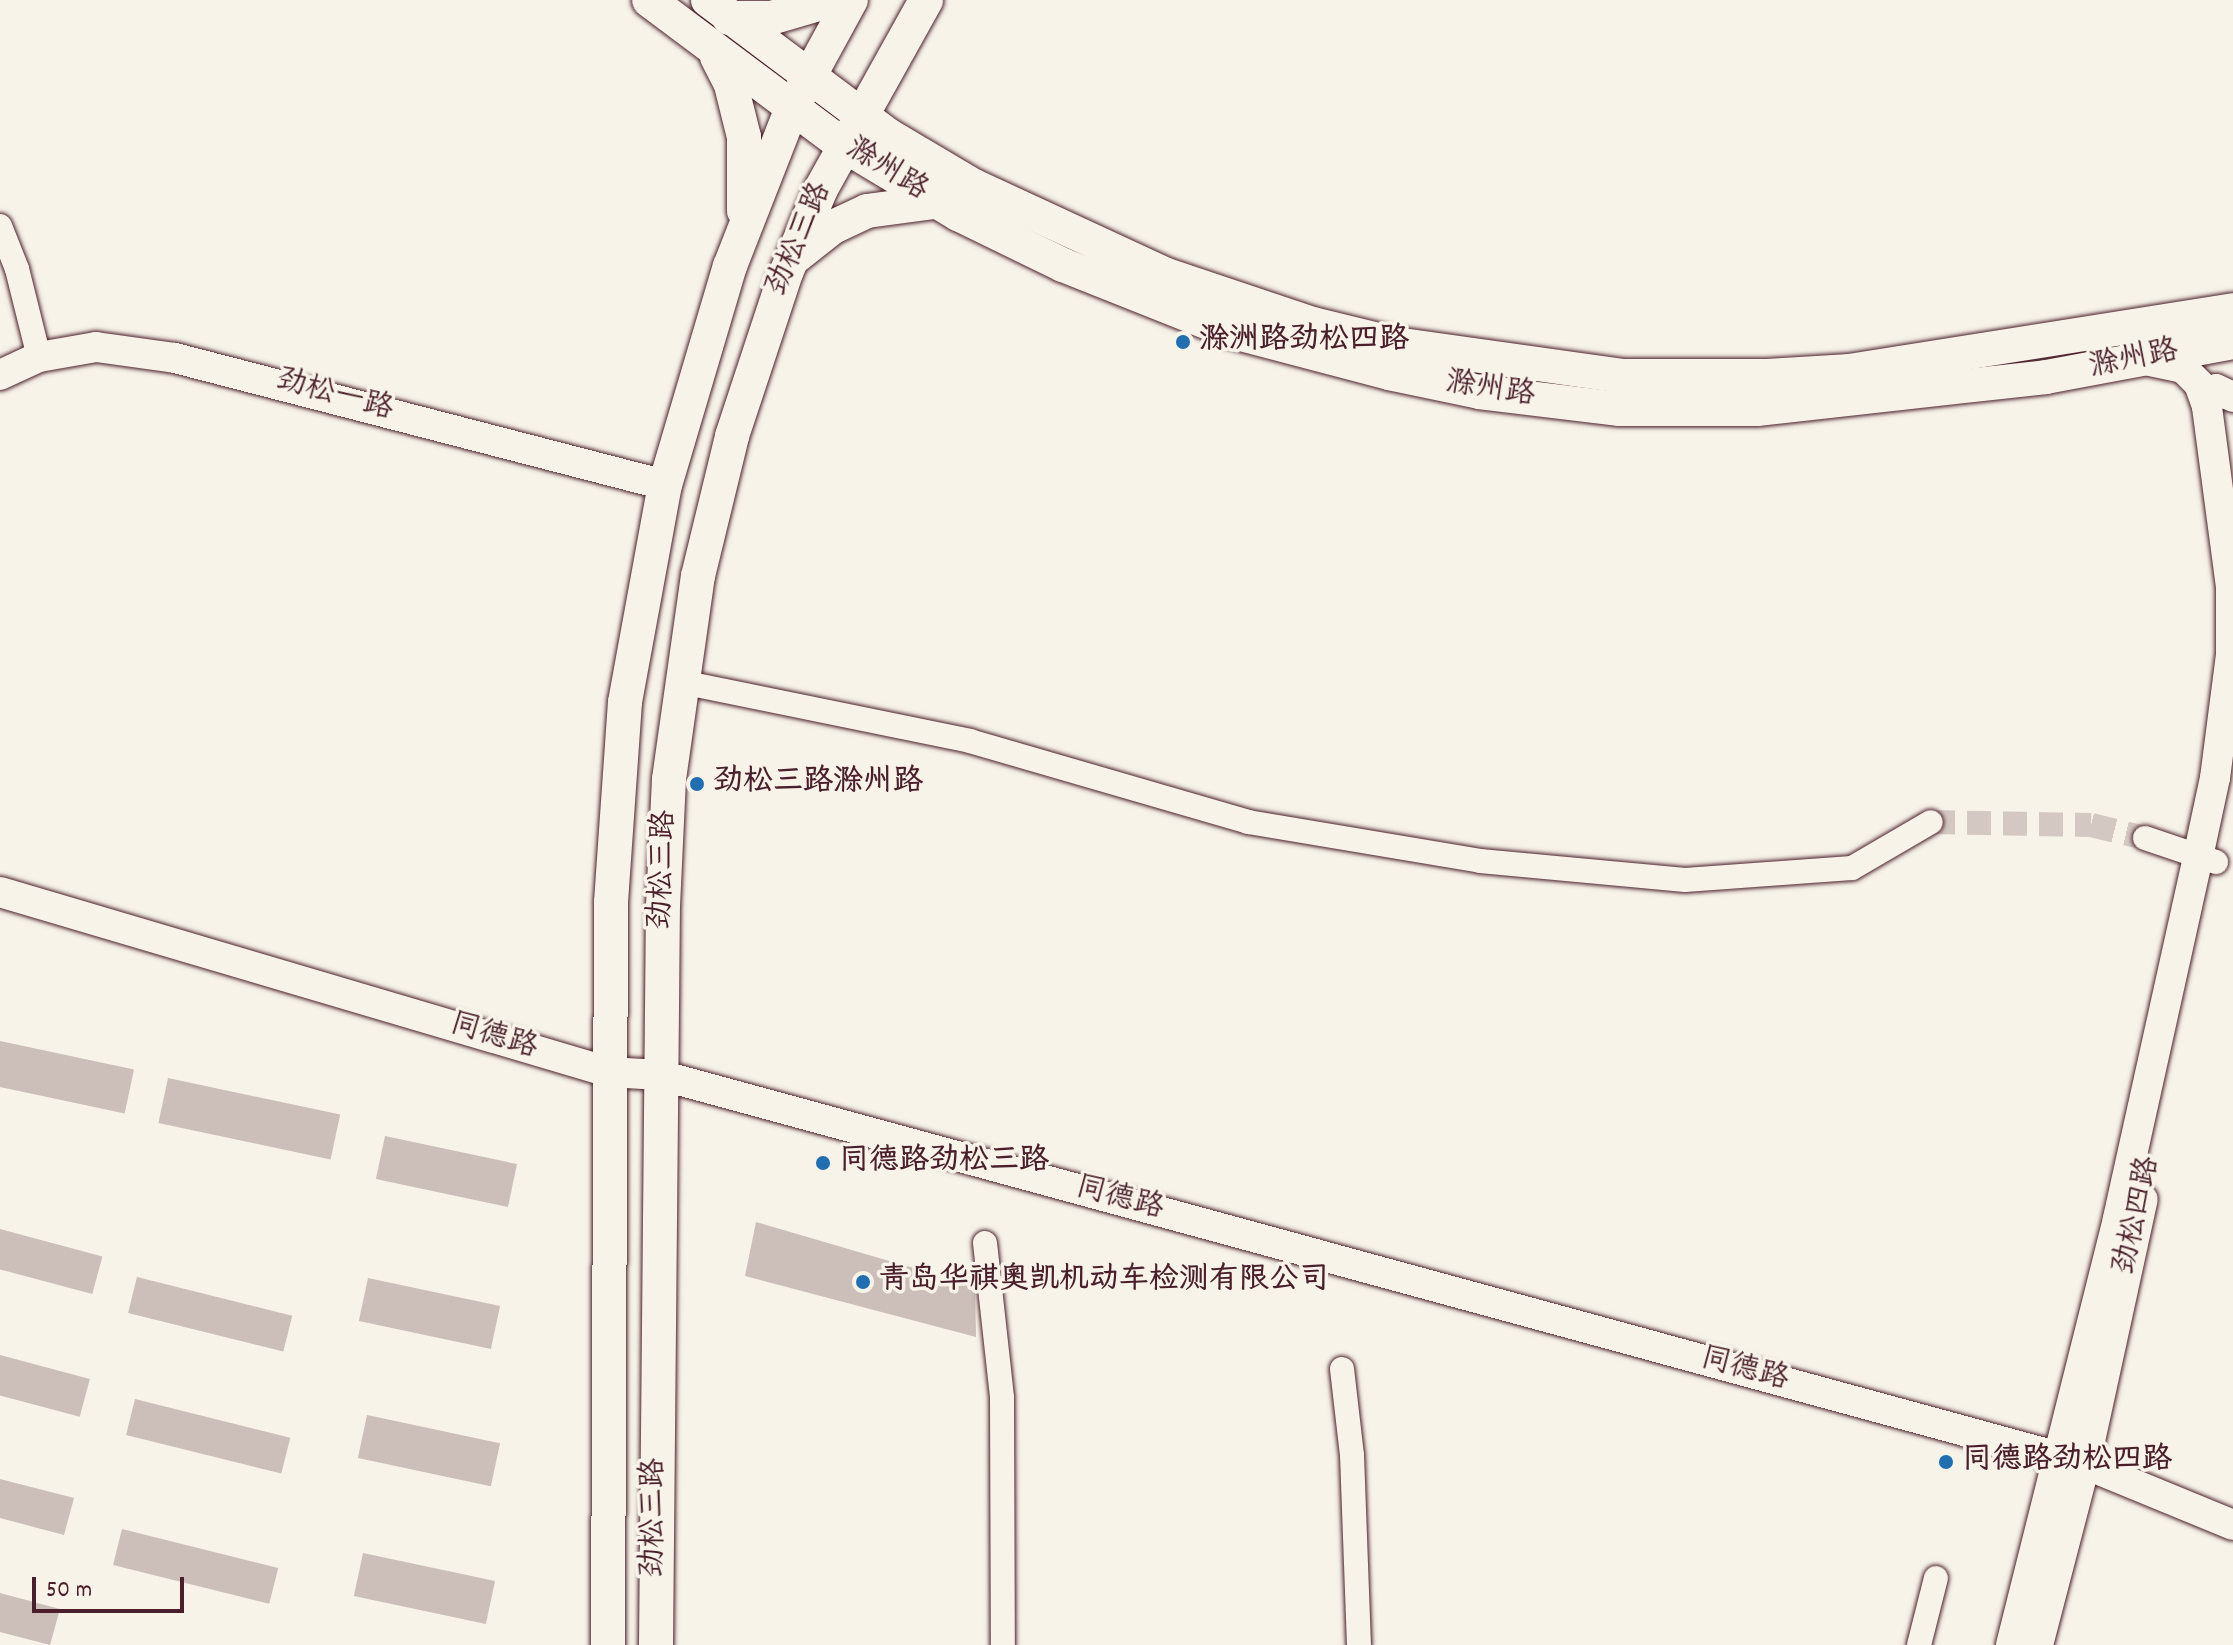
<!DOCTYPE html>
<meta charset="utf-8">
<style>
body{margin:0}
#map{position:relative;width:2233px;height:1645px;overflow:hidden;background:#f7f3e8;font-family:Dekko,"LXGW WenKai TC",sans-serif}
div>[style]{position:absolute}
.building>*{inset:0;background:#ccbfb9;transform-origin:0 0}
.minor-tunnel>*{height:24px;margin-top:-12px;transform-origin:0;background:repeating-linear-gradient(90deg,#d4c9c2 0 24px,transparent 0 36px)}
.roads{filter:drop-shadow(0 0 2px #4a1f2b) drop-shadow(0 0 2px #4a1f2b)}
.minor>*{height:24px;margin:-12px;padding:0 12px;transform-origin:12px;border-radius:12px;background:#f7f3e8}
.tertiary>*{height:30px;margin:-15px;padding:0 15px;transform-origin:15px;border-radius:15px;background:#f7f3e8}
.secondary>*{height:34px;margin:-17px;padding:0 17px;transform-origin:17px;border-radius:17px;background:#f7f3e8}
.dots>*{width:22px;height:22px;translate:-50% -50%;box-sizing:border-box;border:4px solid #f7f3e8;border-radius:50%}
span{translate:-50% -50%;white-space:nowrap;text-align:center;line-height:1.15;-webkit-text-stroke:7px #f7f3e8;paint-order:stroke}
.street-label{font-size:30px;color:#4a1f2b}
.poi-label{font-size:30px;color:#4a1f2b;font-weight:700}
.left{translate:0 -50%;text-align:left}
.scale{position:absolute;left:32px;top:1577px;width:152px;height:36px;box-sizing:border-box;border:4px solid #4a1f2b;border-top:0;padding-left:10px;font-size:24px;line-height:28px;white-space:nowrap;color:#4a1f2b;-webkit-text-stroke:6px #f7f3e8;paint-order:stroke}
</style>
<div id="map">
<div class="building">
<i style="left:0;top:1041px;width:137px;height:45px;rotate:12deg"></i>
<i style="left:168px;top:1078px;width:176px;height:46px;rotate:12deg"></i>
<i style="left:385px;top:1136px;width:135px;height:44px;rotate:12deg"></i>
<i style="clip-path:polygon(756px 1222px,975px 1286px,976px 1337px,745px 1276px)"></i>
<i style="left:0;top:1229px;width:106px;height:39px;rotate:15deg"></i>
<i style="left:137px;top:1277px;width:160px;height:37px;rotate:14deg"></i>
<i style="left:368px;top:1278px;width:135px;height:44px;rotate:12deg"></i>
<i style="left:0;top:1355px;width:93px;height:39px;rotate:15deg"></i>
<i style="left:135px;top:1399px;width:160px;height:37px;rotate:14deg"></i>
<i style="left:367px;top:1415px;width:136px;height:44px;rotate:12deg"></i>
<i style="clip-path:polygon(0 1479px,74px 1498px,64px 1535px,0 1518px)"></i>
<i style="left:122px;top:1529px;width:161px;height:37px;rotate:14deg"></i>
<i style="left:363px;top:1553px;width:135px;height:44px;rotate:12deg"></i>
<i style="clip-path:polygon(0 1593px,60px 1609px,50px 1645px,0 1632px)"></i>
</div>
<div class="minor-tunnel">
<i style="left:1931px;top:822px;width:160px;rotate:1.1deg"></i>
<i style="left:2091px;top:825px;width:56px;rotate:13.5deg"></i>
</div>
<div class="roads">
<div class="minor">
<i style="left:0;top:226px;width:46px;rotate:68.4deg"></i>
<i style="left:17px;top:269px;width:91px;rotate:76deg"></i>
<i style="left:681px;top:682px;width:295px;rotate:11.5deg"></i>
<i style="left:970px;top:741px;width:290px;rotate:16.2deg"></i>
<i style="left:1248px;top:822px;width:235px;rotate:9.5deg"></i>
<i style="left:1480px;top:861px;width:206px;rotate:5.3deg"></i>
<i style="left:1685px;top:880px;width:167px;rotate:-4.1deg"></i>
<i style="left:1852px;top:868px;width:91px;rotate:-30.2deg"></i>
<i style="left:2145px;top:838px;width:75px;rotate:18.7deg"></i>
<i style="left:985px;top:1243px;width:156px;rotate:83.7deg"></i>
<i style="left:1002px;top:1398px;width:247px;rotate:89.8deg"></i>
<i style="left:1342px;top:1369px;width:87px;rotate:83.4deg"></i>
<i style="left:1352px;top:1455px;width:190px;rotate:87.9deg"></i>
<i style="left:1919px;top:1645px;width:69px;rotate:-75.8deg"></i>
</div>
<div class="tertiary">
<i style="left:0;top:375px;width:43px;rotate:-24.8deg"></i>
<i style="left:39px;top:357px;width:58px;rotate:-10deg"></i>
<i style="left:96px;top:347px;width:80px;rotate:7.9deg"></i>
<i style="left:175px;top:358px;width:506px;rotate:14.53deg"></i>
<i style="left:2207px;top:406px;width:19px;rotate:-62deg"></i>
<i style="left:2216px;top:389px;width:19px;rotate:25deg"></i>
<i style="left:0;top:892px;width:635px;rotate:16.47deg"></i>
<i style="left:609px;top:1072px;width:51px;rotate:3.4deg"></i>
<i style="left:660px;top:1075px;width:1477px;rotate:15.27deg"></i>
<i style="left:2085px;top:1464px;width:160px;rotate:22.4deg"></i>
<i style="left:2011px;top:1645px;width:440px;rotate:-75.9deg"></i>
<i style="left:2118px;top:1218px;width:370px;rotate:-77.5deg"></i>
<i style="left:2198px;top:857px;width:81px;rotate:-77.9deg"></i>
<i style="left:2215px;top:778px;width:124px;rotate:-82.6deg"></i>
<i style="left:2231px;top:655px;width:68px;rotate:-90deg"></i>
<i style="left:2231px;top:587px;width:183px;rotate:-97.6deg"></i>
<i style="left:2207px;top:406px;width:23px;rotate:-110deg"></i>
<i style="left:2199px;top:384px;width:23px;rotate:-135deg"></i>
<i style="left:2183px;top:368px;width:38px;rotate:-168deg"></i>
<i style="left:2038px;top:1645px;width:187px;rotate:-75.4deg"></i>
<i style="left:2085px;top:1464px;width:271px;rotate:-77.7deg"></i>
</div>
<div class="secondary">
<i style="left:649px;top:0;width:242px;rotate:36.8deg"></i>
<i style="left:843px;top:145px;width:134px;rotate:31deg"></i>
<i style="left:958px;top:214px;width:117px;rotate:25.9deg"></i>
<i style="left:1063px;top:265px;width:175px;rotate:21.7deg"></i>
<i style="left:1226px;top:330px;width:169px;rotate:14.8deg"></i>
<i style="left:1389px;top:373px;width:92px;rotate:11.9deg"></i>
<i style="left:1479px;top:392px;width:142px;rotate:6.9deg"></i>
<i style="left:1620px;top:409px;width:137px"></i>
<i style="left:1757px;top:409px;width:291px;rotate:-6.3deg"></i>
<i style="left:2046px;top:377px;width:190px;rotate:-10.6deg"></i>
<i style="left:708px;top:0;width:225px;rotate:36.9deg"></i>
<i style="left:888px;top:135px;width:100px;rotate:30.7deg"></i>
<i style="left:974px;top:186px;width:213px;rotate:24.8deg"></i>
<i style="left:1167px;top:275px;width:154px;rotate:18.6deg"></i>
<i style="left:1313px;top:324px;width:84px;rotate:13.7deg"></i>
<i style="left:1395px;top:344px;width:229px;rotate:8deg"></i>
<i style="left:1622px;top:376px;width:145px"></i>
<i style="left:1767px;top:376px;width:83px;rotate:-3.4deg"></i>
<i style="left:1850px;top:371px;width:388px;rotate:-9deg"></i>
<i style="left:729px;top:18px;width:42px"></i>
<i style="left:771px;top:18px;width:64px;rotate:-16.4deg"></i>
<i style="left:717px;top:57px;width:31px;rotate:63deg"></i>
<i style="left:731px;top:85px;width:54px;rotate:76deg"></i>
<i style="left:744px;top:137px;width:74px;rotate:90deg"></i>
<i style="left:795px;top:257px;width:48px;rotate:-38.3deg"></i>
<i style="left:833px;top:227px;width:38px;rotate:-25deg"></i>
<i style="left:867px;top:211px;width:68px;rotate:-7.7deg"></i>
<i style="left:608px;top:1645px;width:743px;rotate:-89.77deg"></i>
<i style="left:611px;top:902px;width:200px;rotate:-86deg"></i>
<i style="left:625px;top:702px;width:221px;rotate:-79.6deg"></i>
<i style="left:665px;top:485px;width:228px;rotate:-73.5deg"></i>
<i style="left:730px;top:266px;width:170px;rotate:-68.6deg"></i>
<i style="left:792px;top:108px;width:123px;rotate:-61.4deg"></i>
<i style="left:656px;top:1645px;width:739px;rotate:-89.46deg"></i>
<i style="left:663px;top:906px;width:127px;rotate:-87.3deg"></i>
<i style="left:669px;top:779px;width:205px;rotate:-81.9deg"></i>
<i style="left:698px;top:576px;width:144px;rotate:-76.3deg"></i>
<i style="left:732px;top:436px;width:172px;rotate:-71.7deg"></i>
<i style="left:786px;top:273px;width:91px;rotate:-67.4deg"></i>
<i style="left:821px;top:189px;width:216px;rotate:-60.9deg"></i>
</div>
</div>
<div class="dots">
<i style="left:1183px;top:342px;background:#1f6fb2"></i>
<i style="left:697px;top:784px;background:#1f6fb2"></i>
<i style="left:823px;top:1163px;background:#1f6fb2"></i>
<i style="left:863px;top:1282px;background:#1f6fb2"></i>
<i style="left:1946px;top:1462px;background:#1f6fb2"></i>
</div>
<div class="street-label">
<span style="left:886px;top:171px;rotate:32deg">滁州路</span>
<span style="left:801px;top:240px;rotate:-67deg">劲松三路</span>
<span style="left:2134px;top:361px;rotate:-11deg">滁州路</span>
<span style="left:1490px;top:391px;rotate:9deg">滁州路</span>
<span style="left:334px;top:397px;rotate:15deg">劲松一路</span>
<span style="left:665px;top:870px;rotate:-88deg">劲松三路</span>
<span style="left:493px;top:1038px;rotate:17deg">同德路</span>
<span style="left:1119px;top:1200px;rotate:15deg">同德路</span>
<span style="left:2139px;top:1216px;rotate:-78deg">劲松四路</span>
<span style="left:1744px;top:1371px;rotate:15deg">同德路</span>
<span style="left:656px;top:1518px;rotate:-90deg">劲松三路</span>
</div>
<div class="poi-label">
<span class="left" style="left:1199px;top:342px">滁洲路劲松四路</span>
<span class="left" style="left:713px;top:784px">劲松三路滁州路</span>
<span class="left" style="left:839px;top:1163px">同德路劲松三路</span>
<span class="left" style="left:879px;top:1282px">青岛华祺奥凯机动车检测有限公司</span>
<span class="left" style="left:1962px;top:1462px">同德路劲松四路</span>
</div>
<div class="scale">50 m</div>
</div>
